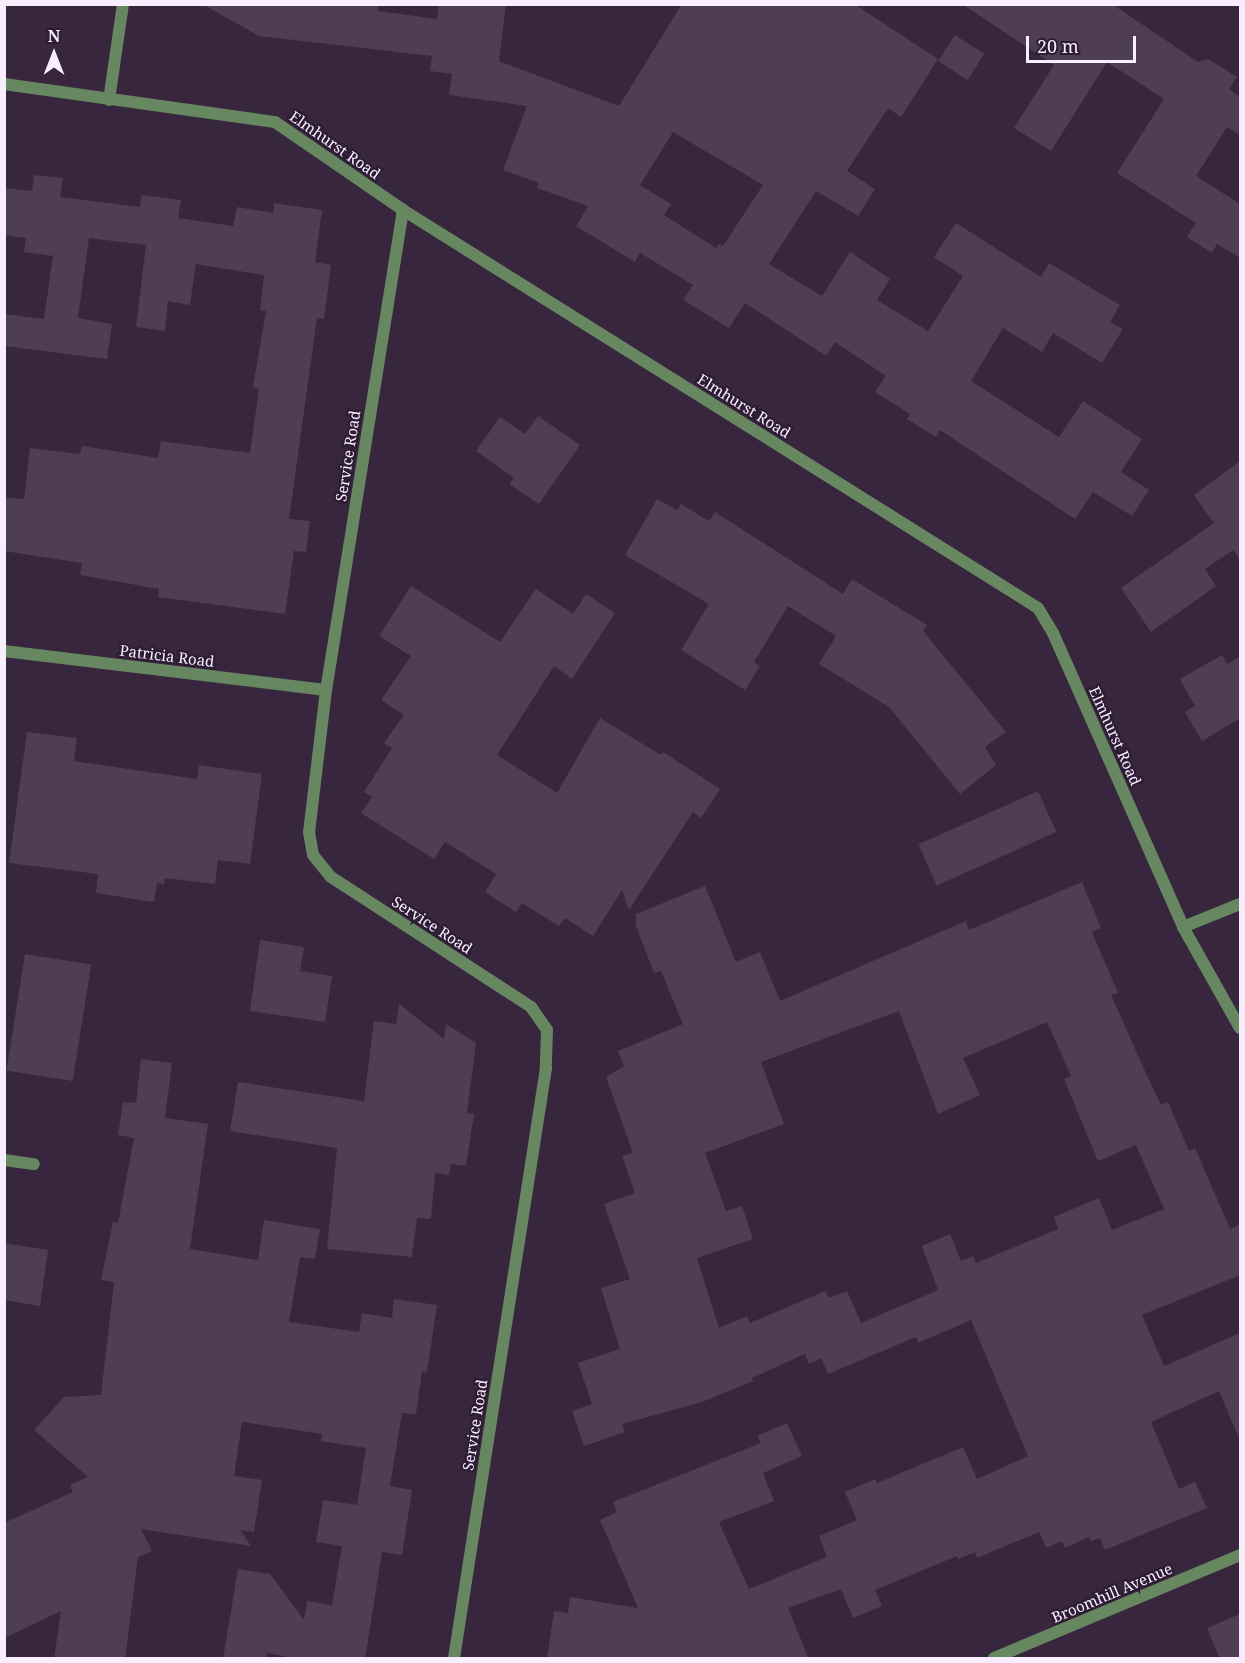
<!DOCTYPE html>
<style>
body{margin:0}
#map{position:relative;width:1245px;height:1663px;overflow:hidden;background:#37263e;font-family:"Noto Serif",serif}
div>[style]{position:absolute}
.building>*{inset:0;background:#4f3d56;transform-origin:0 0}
.street>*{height:12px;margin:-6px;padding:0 6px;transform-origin:6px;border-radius:6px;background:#678760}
span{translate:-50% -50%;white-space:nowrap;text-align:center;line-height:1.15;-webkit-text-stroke:4.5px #2d1c34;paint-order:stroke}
.street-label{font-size:15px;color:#f9eefe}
.frame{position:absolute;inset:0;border:6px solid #f9eefe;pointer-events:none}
.north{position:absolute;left:24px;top:24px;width:60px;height:60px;-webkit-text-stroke:4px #2d1c34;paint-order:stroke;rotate:0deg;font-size:16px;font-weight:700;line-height:24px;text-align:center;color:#f9eefe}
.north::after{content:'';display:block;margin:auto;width:21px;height:27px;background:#f9eefe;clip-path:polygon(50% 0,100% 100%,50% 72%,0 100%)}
.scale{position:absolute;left:1026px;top:36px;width:110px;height:27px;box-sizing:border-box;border:3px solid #f9eefe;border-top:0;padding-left:8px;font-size:18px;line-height:21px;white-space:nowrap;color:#f9eefe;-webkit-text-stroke:4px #2d1c34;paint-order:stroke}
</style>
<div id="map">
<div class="building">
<i style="clip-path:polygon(evenodd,202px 4px,379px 4px,378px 11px,437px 19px,439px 4px,506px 4px,499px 61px,619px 106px,682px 4px,854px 4px,938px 59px,901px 117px,888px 108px,847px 171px,875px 189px,858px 216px,816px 191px,769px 264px,822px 296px,850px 252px,890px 279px,877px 300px,928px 331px,963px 276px,934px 257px,956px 223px,1041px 277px,1049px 263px,1120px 305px,1110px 322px,1123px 329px,1102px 363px,1053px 333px,1042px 352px,1003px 328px,971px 381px,1059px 437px,1083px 401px,1142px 439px,1121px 472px,1149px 490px,1132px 516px,1093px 492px,1075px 519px,940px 430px,936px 437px,907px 419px,910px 414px,875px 392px,886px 376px,835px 342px,826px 356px,745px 303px,729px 328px,683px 300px,693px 285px,640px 253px,635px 262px,576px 226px,588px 206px,537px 188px,539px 183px,503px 170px,527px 106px,449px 95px,452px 74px,430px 71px,432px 56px,259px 36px,202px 4px,673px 132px,763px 185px,723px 246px,719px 244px,716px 248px,664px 215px,671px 204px,640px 185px,673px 132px)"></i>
<i style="clip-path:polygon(962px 4px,1112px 4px,1198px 62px,1208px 59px,1237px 77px,1229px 89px,1240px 97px,1240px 135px,1227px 127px,1196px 176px,1240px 204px,1240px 258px,1217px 244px,1212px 253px,1187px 237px,1196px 223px,1117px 173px,1164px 99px,1107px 62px,1051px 151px,1014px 128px,1054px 65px)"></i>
<i style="left:955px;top:35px;width:35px;height:31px;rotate:33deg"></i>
<i style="clip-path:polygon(34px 175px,63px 178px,60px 197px,140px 207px,141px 195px,181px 200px,178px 218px,233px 226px,237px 207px,273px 213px,274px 203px,322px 210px,315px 262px,331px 265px,324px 319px,317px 318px,289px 519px,310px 521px,306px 552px,294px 551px,285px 614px,158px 597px,159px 589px,80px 575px,82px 563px,4px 551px,4px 497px,24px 499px,30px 448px,80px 454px,82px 446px,158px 458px,161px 441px,250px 453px,259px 389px,253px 387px,266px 311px,260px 310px,264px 275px,196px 264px,190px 305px,168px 301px,165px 331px,136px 327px,146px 245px,89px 238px,78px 318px,112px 324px,107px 359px,4px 346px,4px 314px,44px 319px,53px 256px,24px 252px,26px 238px,4px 235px,4px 188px,32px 191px)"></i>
<i style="clip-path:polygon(538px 416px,580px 445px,539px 504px,509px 484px,514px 478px,476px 451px,500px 417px,525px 434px)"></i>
<i style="clip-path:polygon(1240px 461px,1240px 560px,1233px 550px,1205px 569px,1216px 586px,1151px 632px,1121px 588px,1214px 523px,1194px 495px)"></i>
<i style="clip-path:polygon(657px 499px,677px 510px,681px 504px,709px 521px,715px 512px,843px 594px,852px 579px,927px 625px,923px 631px,1006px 732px,985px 747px,996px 765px,960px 794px,889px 707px,819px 664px,836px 636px,788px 606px,754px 662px,760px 666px,745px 690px,681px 650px,709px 604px,625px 555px)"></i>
<i style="clip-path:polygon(411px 586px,500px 642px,536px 589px,573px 614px,586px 594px,615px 613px,572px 679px,554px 666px,497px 755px,557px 793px,600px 718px,661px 755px,663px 752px,720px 789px,701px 818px,693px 812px,629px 910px,622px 890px,593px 936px,565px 918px,559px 926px,522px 903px,516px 912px,485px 892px,496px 874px,445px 842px,434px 859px,361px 813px,372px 797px,364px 792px,392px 748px,384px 743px,404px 715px,381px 700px,411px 656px,379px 636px)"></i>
<i style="clip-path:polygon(1222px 655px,1227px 664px,1240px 657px,1240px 718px,1202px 741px,1185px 712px,1195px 706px,1180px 679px)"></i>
<i style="clip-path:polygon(27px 732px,77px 738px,74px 761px,197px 779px,199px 765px,262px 774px,250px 864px,218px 860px,215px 884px,165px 878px,164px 884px,157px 883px,154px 902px,96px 893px,98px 874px,9px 863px)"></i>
<i style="left:1038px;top:791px;width:45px;height:131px;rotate:66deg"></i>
<i style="clip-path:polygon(evenodd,1082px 882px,1101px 928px,1092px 932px,1118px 993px,1111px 995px,1144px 1069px,1161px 1105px,1168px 1102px,1189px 1151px,1195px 1148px,1230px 1229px,1240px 1224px,1240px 1275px,1142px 1315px,1164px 1366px,1240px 1333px,1240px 1441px,1219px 1391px,1151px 1422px,1179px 1489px,1195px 1482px,1207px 1508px,1105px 1550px,1100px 1538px,1091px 1541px,1089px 1537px,1065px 1548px,1062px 1541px,1046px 1548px,1039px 1532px,977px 1558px,975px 1552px,958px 1559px,957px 1556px,875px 1590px,882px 1606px,853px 1618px,841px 1589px,788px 1608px,809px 1659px,547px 1659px,554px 1611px,568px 1613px,570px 1597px,638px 1608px,600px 1520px,617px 1512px,613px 1502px,761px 1443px,757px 1436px,787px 1423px,802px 1456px,763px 1473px,774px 1501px,719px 1522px,749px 1589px,827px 1557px,819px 1536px,857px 1520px,845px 1492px,875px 1479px,877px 1483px,963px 1447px,977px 1479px,1028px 1456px,971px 1320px,918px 1343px,916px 1337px,828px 1374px,821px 1358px,809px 1364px,805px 1354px,752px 1378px,753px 1381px,702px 1402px,622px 1424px,625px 1432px,584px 1446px,572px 1411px,592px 1404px,578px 1363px,620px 1349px,601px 1288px,630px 1279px,604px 1204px,635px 1193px,622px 1156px,633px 1153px,606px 1077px,624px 1066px,618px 1051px,683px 1024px,661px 971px,654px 973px,636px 926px,636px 914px,705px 886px,736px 962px,760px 952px,780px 1001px,966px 921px,969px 930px,1082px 882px,899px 1011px,938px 1114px,980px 1095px,963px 1058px,1047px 1022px,1071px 1076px,1064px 1079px,1098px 1161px,1136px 1145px,1164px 1209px,1112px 1230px,1099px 1198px,1054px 1217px,1058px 1229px,976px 1263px,973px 1256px,961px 1261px,950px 1234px,922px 1246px,938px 1290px,861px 1323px,847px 1291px,829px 1298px,825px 1291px,750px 1323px,747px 1316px,719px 1328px,697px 1258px,753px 1239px,742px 1206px,726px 1211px,705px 1153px,784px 1124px,761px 1062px,899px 1011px)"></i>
<i style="clip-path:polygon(260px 940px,304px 947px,300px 971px,332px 976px,325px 1022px,250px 1011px)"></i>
<i style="left:25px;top:954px;width:67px;height:118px;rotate:9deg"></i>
<i style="clip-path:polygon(399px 1004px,444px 1039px,446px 1024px,476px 1043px,467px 1113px,474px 1114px,466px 1166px,451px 1164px,449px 1175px,435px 1173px,431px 1219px,417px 1218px,412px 1257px,327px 1249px,337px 1148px,230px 1131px,238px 1082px,364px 1101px,374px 1021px,396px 1024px)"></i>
<i style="clip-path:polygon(141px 1059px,172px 1063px,165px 1118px,208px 1124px,190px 1249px,258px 1260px,264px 1220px,320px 1229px,315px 1259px,300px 1257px,289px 1322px,359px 1332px,362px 1313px,392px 1318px,394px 1299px,437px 1305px,427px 1372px,422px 1371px,416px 1414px,402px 1413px,390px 1486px,412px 1490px,402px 1555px,382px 1552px,365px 1659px,298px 1659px,267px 1653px,266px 1659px,223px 1659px,238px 1569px,270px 1574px,304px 1620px,307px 1601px,332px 1605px,342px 1546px,316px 1542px,323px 1500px,357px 1505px,366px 1448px,321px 1441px,322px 1434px,242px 1422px,234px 1476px,262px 1480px,254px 1532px,240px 1530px,251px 1546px,141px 1529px,152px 1551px,138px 1557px,125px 1659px,54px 1659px,61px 1611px,4px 1638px,4px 1523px,73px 1492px,70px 1485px,88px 1477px,34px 1430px,64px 1397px,101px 1395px,114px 1282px,101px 1280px,113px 1222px,118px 1223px,134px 1138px,118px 1135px,123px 1102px,136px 1103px)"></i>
<i style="clip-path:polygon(4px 1243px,48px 1250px,40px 1306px,4px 1300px)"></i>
<i style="clip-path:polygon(1240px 1614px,1240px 1659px,1220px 1659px,1207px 1628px)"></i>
</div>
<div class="street">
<i style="left:4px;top:84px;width:274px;rotate:8deg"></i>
<i style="left:275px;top:122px;width:155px;rotate:34.5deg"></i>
<i style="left:403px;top:210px;width:749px;rotate:32.08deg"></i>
<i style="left:1038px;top:608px;width:29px;rotate:59deg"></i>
<i style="left:1053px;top:633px;width:321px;rotate:66.1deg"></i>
<i style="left:1183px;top:927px;width:116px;rotate:60.6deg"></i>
<i style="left:109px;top:100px;width:97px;rotate:-81.7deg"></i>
<i style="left:403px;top:210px;width:486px;rotate:99.1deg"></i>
<i style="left:326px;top:690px;width:143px;rotate:96.8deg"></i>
<i style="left:309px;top:832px;width:23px;rotate:80deg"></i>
<i style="left:313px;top:855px;width:28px;rotate:51deg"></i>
<i style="left:331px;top:877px;width:239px;rotate:33deg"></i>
<i style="left:531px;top:1007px;width:28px;rotate:55deg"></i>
<i style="left:547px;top:1030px;width:38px;rotate:92deg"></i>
<i style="left:546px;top:1068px;width:597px;rotate:98.86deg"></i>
<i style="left:4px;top:651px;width:324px;rotate:6.9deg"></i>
<i style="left:1183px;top:927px;width:61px;rotate:-22deg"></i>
<i style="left:4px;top:1160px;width:30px;rotate:8deg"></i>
<i style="left:994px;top:1658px;width:267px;rotate:-22.7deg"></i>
</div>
<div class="street-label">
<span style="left:335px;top:145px;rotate:35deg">Elmhurst Road</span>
<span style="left:744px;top:406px;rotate:32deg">Elmhurst Road</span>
<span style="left:348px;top:456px;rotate:-81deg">Service Road</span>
<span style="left:167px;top:656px;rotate:7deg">Patricia Road</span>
<span style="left:1115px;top:736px;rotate:66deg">Elmhurst Road</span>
<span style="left:432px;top:925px;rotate:33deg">Service Road</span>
<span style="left:475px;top:1425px;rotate:-81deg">Service Road</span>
<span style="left:1112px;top:1593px;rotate:-23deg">Broomhill Avenue</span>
</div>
<div class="frame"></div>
<div class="north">N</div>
<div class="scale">20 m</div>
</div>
